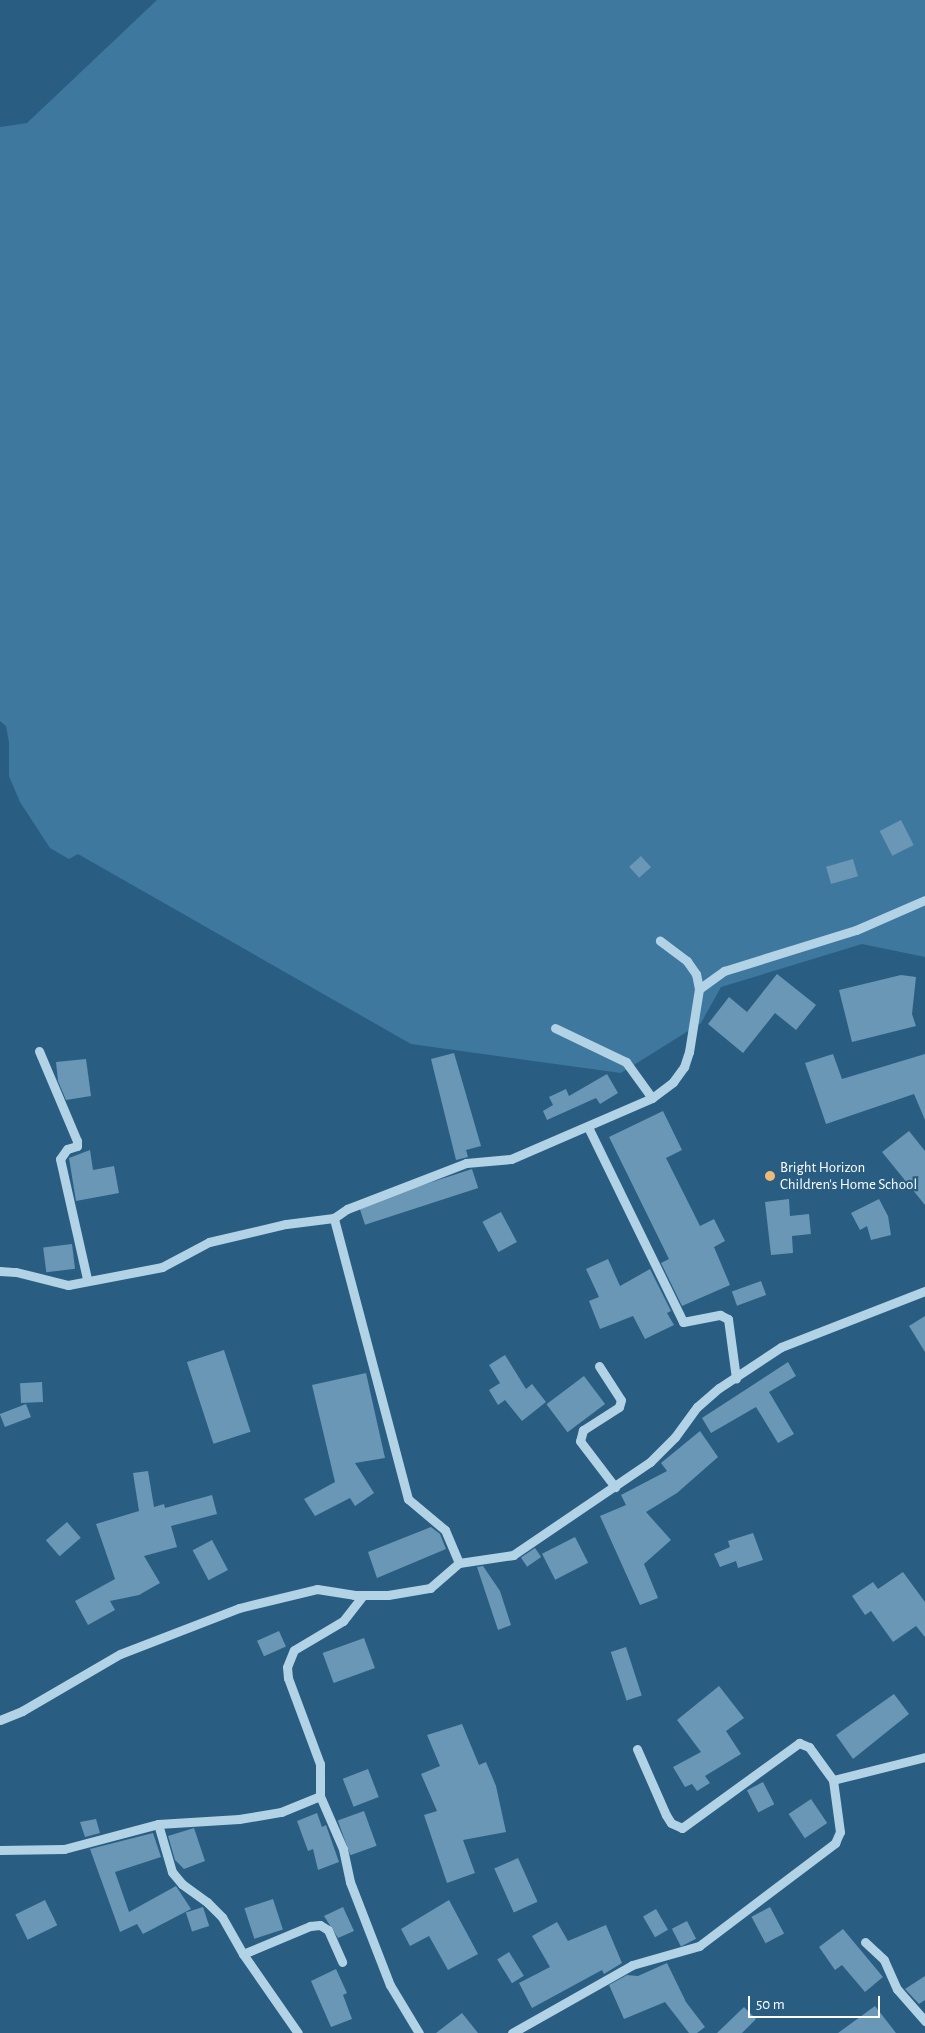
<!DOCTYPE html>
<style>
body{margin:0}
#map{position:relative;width:925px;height:2033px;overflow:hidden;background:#295e82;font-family:"Alegreya Sans",sans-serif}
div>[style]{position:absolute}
.green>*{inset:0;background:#3e789f}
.building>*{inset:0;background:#6997b5;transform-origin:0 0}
.minor>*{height:9px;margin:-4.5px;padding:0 4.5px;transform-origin:4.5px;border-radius:4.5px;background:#b2d2e6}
.dots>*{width:14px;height:14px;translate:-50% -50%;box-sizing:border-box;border:2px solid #295e82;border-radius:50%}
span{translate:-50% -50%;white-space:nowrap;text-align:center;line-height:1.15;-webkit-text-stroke:4.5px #295e82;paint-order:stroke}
.poi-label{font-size:15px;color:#fff}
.left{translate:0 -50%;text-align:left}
.scale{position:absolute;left:748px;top:1996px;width:132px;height:22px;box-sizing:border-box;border:2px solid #fff;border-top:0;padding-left:6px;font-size:15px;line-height:18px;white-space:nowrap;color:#fff;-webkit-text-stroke:4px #295e82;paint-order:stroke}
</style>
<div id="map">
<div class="green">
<i style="clip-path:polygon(157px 0,925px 0,925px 957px,862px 944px,721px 987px,701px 1023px,621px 1073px,411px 1044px,78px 854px,69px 859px,50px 848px,20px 802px,9px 776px,9px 742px,6px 726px,0 721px,0 127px,27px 123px)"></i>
</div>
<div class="building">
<i style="left:901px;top:820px;width:28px;height:24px;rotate:63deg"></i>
<i style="left:641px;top:856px;width:15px;height:16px;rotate:48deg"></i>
<i style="left:853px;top:859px;width:18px;height:28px;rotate:74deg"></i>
<i style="clip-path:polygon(777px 974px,816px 1005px,796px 1030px,775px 1013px,743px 1053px,708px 1024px,729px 997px,747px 1012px)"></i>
<i style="clip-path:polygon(901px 975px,916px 977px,912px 1014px,916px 1026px,852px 1042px,839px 990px)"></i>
<i style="clip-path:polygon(454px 1053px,481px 1146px,466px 1150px,468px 1157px,456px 1160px,431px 1059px)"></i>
<i style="clip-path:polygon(833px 1054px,842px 1079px,925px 1054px,925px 1120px,914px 1094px,826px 1124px,805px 1063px)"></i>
<i style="clip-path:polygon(86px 1059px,91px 1096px,66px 1100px,58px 1081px,56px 1062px)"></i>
<i style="clip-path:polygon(607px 1074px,618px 1093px,600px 1104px,596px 1098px,547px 1120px,543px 1111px,553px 1105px,549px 1097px,566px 1089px,569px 1096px)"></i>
<i style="clip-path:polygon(663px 1111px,682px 1150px,666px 1158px,700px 1226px,714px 1219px,725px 1241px,714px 1247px,730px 1285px,682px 1306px,661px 1263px,669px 1259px,609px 1137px)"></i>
<i style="clip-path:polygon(909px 1131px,925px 1151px,925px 1205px,882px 1152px)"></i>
<i style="clip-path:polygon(90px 1150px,93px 1170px,114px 1166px,119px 1193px,76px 1201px,69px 1158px)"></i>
<i style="left:472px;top:1169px;width:20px;height:119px;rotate:72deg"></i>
<i style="clip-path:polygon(789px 1199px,790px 1216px,809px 1214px,811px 1234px,792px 1236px,793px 1253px,771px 1255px,765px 1202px)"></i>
<i style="clip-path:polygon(879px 1199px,888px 1216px,891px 1235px,871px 1240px,867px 1226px,860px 1230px,851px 1213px)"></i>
<i style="left:501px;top:1212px;width:34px;height:21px;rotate:62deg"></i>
<i style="left:72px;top:1244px;width:25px;height:29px;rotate:83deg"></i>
<i style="clip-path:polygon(608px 1259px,620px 1286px,650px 1269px,671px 1311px,667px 1313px,674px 1325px,645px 1339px,633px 1316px,600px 1329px,589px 1301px,599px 1297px,586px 1269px)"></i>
<i style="left:761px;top:1281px;width:15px;height:31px;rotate:70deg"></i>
<i style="clip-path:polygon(925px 1316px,925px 1352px,909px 1326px)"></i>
<i style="left:224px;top:1350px;width:86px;height:39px;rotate:72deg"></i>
<i style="clip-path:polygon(505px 1355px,526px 1389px,532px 1384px,546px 1402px,522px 1421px,505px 1400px,498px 1405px,489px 1390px,500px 1383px,489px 1365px)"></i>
<i style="clip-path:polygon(788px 1362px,796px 1376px,769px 1392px,794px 1434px,778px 1443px,756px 1407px,711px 1433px,702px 1418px)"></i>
<i style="clip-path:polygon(366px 1373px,385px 1458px,355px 1463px,374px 1493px,355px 1506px,350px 1498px,315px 1516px,304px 1499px,335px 1482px,312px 1385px)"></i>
<i style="left:584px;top:1376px;width:35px;height:47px;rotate:53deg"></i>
<i style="left:42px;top:1382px;width:20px;height:22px;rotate:87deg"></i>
<i style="left:26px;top:1404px;width:14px;height:28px;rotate:69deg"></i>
<i style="clip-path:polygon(700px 1431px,718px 1457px,677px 1493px,646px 1512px,671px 1540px,644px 1564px,658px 1598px,640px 1605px,600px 1516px,626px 1505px,621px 1495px,667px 1471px,661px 1463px)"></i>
<i style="clip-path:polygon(148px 1471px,154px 1507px,164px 1504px,165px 1508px,212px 1495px,217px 1514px,171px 1526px,177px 1547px,144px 1556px,160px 1583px,139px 1595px,110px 1601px,115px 1610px,88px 1625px,75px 1601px,115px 1579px,96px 1524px,139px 1511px,133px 1473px)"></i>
<i style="left:67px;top:1522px;width:21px;height:28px;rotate:49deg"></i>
<i style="clip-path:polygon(431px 1527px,440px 1534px,446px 1549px,377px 1578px,368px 1552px)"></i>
<i style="clip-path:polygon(753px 1533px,763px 1560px,738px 1568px,736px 1561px,720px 1567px,714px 1554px,730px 1547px,728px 1541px)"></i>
<i style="left:575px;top:1537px;width:29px;height:37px;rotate:63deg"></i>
<i style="left:212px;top:1540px;width:34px;height:22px;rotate:62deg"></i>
<i style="left:535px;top:1548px;width:11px;height:17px;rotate:56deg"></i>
<i style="clip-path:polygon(483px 1566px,500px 1591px,511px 1625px,498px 1630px,477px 1567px)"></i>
<i style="clip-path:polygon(903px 1572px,925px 1602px,925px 1637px,916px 1626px,893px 1642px,871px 1611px,865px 1615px,852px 1596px,873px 1582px,878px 1589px)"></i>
<i style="left:279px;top:1631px;width:17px;height:24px;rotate:66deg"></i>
<i style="left:364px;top:1638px;width:32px;height:44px;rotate:70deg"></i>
<i style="left:626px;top:1647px;width:51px;height:16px;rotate:72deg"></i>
<i style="clip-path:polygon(719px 1686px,744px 1718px,726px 1731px,741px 1754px,705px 1776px,710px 1783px,697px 1791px,692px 1784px,685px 1787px,673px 1767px,701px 1752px,677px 1720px)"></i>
<i style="clip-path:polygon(894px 1694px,909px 1714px,853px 1759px,836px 1735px)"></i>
<i style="clip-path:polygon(462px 1724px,479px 1765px,486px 1762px,496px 1786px,506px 1832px,463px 1840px,475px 1873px,447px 1883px,424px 1815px,437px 1811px,421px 1774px,440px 1766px,427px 1735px)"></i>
<i style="left:368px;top:1769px;width:30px;height:27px;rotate:69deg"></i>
<i style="left:763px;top:1782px;width:25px;height:18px;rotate:63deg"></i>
<i style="left:811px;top:1799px;width:29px;height:27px;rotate:56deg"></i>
<i style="left:364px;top:1811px;width:37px;height:28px;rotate:70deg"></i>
<i style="clip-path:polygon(317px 1813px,322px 1827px,326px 1825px,339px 1862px,318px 1870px,313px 1849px,308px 1851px,297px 1821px)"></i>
<i style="clip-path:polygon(96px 1819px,100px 1833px,85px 1837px,80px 1822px)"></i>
<i style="clip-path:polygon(194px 1828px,205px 1861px,184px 1869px,175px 1860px,168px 1836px)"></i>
<i style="clip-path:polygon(153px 1833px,161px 1857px,115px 1872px,129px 1912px,176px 1886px,191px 1909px,143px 1934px,137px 1924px,120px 1932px,90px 1849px)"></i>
<i style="left:518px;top:1858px;width:48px;height:26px;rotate:66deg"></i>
<i style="left:273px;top:1899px;width:32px;height:30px;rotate:72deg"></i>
<i style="left:45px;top:1900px;width:28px;height:33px;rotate:64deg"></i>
<i style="clip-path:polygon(449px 1900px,478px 1954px,448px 1970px,429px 1936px,410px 1946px,401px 1929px)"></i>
<i style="left:203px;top:1907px;width:20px;height:18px;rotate:72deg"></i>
<i style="clip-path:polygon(343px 1907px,354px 1931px,338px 1938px,324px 1916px)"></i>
<i style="left:770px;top:1907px;width:30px;height:21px;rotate:62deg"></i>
<i style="left:656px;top:1909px;width:24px;height:15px;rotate:60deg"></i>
<i style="left:687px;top:1921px;width:20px;height:17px;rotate:63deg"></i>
<i style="clip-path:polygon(557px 1922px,568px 1941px,606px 1925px,622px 1963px,604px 1974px,602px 1970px,532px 2008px,519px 1983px,550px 1967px,532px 1936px)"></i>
<i style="clip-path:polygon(843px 1929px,883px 1977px,865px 1992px,842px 1965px,835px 1970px,819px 1947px)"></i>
<i style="left:509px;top:1952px;width:28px;height:14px;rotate:58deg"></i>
<i style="clip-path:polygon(667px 1963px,686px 2002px,705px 2027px,697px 2033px,689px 2033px,665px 2002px,624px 2019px,609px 1985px,627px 1975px,638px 1976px)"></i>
<i style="clip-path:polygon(336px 1969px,347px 1993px,343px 1995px,352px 2019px,331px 2027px,311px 1981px)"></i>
<i style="clip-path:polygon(925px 1976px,925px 2000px,919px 2004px,905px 1989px)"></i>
<i style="clip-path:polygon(875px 2006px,896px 2033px,838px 2033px)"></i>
<i style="clip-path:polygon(744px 2007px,756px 2019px,742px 2033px,717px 2033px)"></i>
<i style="clip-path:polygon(462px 2013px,478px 2033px,436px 2033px)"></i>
</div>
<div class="minor">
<i style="left:699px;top:989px;width:31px;rotate:-36deg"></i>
<i style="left:724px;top:971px;width:138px;rotate:-17.3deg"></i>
<i style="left:856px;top:930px;width:75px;rotate:-23.5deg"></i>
<i style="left:555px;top:1028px;width:79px;rotate:25.6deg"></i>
<i style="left:626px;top:1062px;width:44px;rotate:54.2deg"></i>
<i style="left:39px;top:1051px;width:98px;rotate:67.1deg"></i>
<i style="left:77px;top:1141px;width:5px;rotate:90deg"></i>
<i style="left:77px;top:1146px;width:10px;rotate:163deg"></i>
<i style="left:67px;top:1149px;width:12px;rotate:125deg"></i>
<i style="left:60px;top:1159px;width:123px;rotate:77.3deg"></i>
<i style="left:588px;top:1127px;width:217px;rotate:64deg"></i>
<i style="left:683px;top:1322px;width:38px;rotate:-11deg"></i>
<i style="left:720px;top:1315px;width:9px;rotate:27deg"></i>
<i style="left:728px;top:1319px;width:60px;rotate:82.3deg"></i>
<i style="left:0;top:1271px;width:16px;rotate:4deg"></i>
<i style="left:16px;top:1272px;width:54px;rotate:14deg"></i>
<i style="left:68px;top:1285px;width:96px;rotate:-10.8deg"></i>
<i style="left:162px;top:1267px;width:53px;rotate:-28deg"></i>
<i style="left:209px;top:1242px;width:79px;rotate:-13.2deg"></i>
<i style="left:286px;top:1224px;width:48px;rotate:-7.1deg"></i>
<i style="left:599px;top:1366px;width:40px;rotate:57.1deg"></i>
<i style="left:621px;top:1400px;width:7px;rotate:106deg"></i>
<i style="left:619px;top:1407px;width:43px;rotate:147.4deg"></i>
<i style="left:583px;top:1430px;width:11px;rotate:105deg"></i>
<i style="left:580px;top:1441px;width:58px;rotate:52.7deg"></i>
<i style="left:459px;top:1563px;width:36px;rotate:-113deg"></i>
<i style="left:445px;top:1530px;width:48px;rotate:-140deg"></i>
<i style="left:408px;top:1499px;width:291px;rotate:-104.8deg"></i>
<i style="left:334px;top:1218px;width:16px;rotate:-35deg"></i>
<i style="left:347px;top:1209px;width:128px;rotate:-21.1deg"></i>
<i style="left:466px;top:1163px;width:45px;rotate:-5.1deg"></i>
<i style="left:511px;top:1159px;width:154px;rotate:-23.4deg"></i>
<i style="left:652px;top:1098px;width:26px;rotate:-37deg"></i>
<i style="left:673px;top:1082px;width:19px;rotate:-54deg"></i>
<i style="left:684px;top:1067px;width:16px;rotate:-72deg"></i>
<i style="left:689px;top:1052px;width:64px;rotate:-81deg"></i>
<i style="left:699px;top:989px;width:15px;rotate:-101deg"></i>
<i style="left:696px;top:974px;width:16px;rotate:-125deg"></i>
<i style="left:687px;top:961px;width:34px;rotate:-143deg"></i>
<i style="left:0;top:1720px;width:24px;rotate:-22deg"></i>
<i style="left:22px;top:1711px;width:113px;rotate:-30.2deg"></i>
<i style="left:120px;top:1654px;width:128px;rotate:-21.1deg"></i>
<i style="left:239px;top:1608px;width:80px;rotate:-13.7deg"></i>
<i style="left:317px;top:1589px;width:37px;rotate:9deg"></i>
<i style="left:354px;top:1595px;width:34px"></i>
<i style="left:388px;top:1595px;width:43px;rotate:-9.5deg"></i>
<i style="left:430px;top:1588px;width:38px;rotate:-41deg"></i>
<i style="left:459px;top:1563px;width:55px;rotate:-8.4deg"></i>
<i style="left:513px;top:1555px;width:166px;rotate:-34.2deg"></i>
<i style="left:650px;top:1462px;width:35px;rotate:-45deg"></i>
<i style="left:675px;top:1437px;width:37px;rotate:-54deg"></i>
<i style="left:697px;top:1407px;width:29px;rotate:-41deg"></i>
<i style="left:719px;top:1388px;width:74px;rotate:-33.5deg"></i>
<i style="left:781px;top:1347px;width:155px;rotate:-21.3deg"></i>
<i style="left:637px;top:1749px;width:72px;rotate:66.3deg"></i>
<i style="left:666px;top:1815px;width:9px;rotate:58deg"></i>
<i style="left:671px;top:1823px;width:12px;rotate:24deg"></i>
<i style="left:682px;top:1828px;width:145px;rotate:-36deg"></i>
<i style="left:799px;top:1743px;width:11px;rotate:22deg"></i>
<i style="left:809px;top:1747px;width:41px;rotate:54deg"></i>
<i style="left:320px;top:1796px;width:32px;rotate:-90deg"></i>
<i style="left:320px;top:1764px;width:92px;rotate:-110.4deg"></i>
<i style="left:288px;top:1678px;width:11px;rotate:-95deg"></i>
<i style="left:287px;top:1667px;width:18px;rotate:-68deg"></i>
<i style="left:294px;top:1650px;width:57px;rotate:-30.6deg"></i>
<i style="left:343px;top:1621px;width:33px;rotate:-52deg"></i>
<i style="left:158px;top:1824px;width:50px;rotate:73.7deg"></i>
<i style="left:172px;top:1872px;width:16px;rotate:50deg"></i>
<i style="left:182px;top:1884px;width:31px;rotate:36deg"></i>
<i style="left:207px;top:1902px;width:21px;rotate:45deg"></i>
<i style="left:222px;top:1917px;width:43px;rotate:60.4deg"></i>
<i style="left:243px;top:1954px;width:96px;rotate:55.2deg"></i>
<i style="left:0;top:1850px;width:64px;rotate:-0.9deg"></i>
<i style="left:64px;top:1849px;width:97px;rotate:-14.9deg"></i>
<i style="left:158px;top:1824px;width:81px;rotate:-3.5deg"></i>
<i style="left:239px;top:1819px;width:43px;rotate:-9.5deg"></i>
<i style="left:281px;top:1812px;width:42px;rotate:-22.3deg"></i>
<i style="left:320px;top:1796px;width:58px;rotate:66.5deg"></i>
<i style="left:343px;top:1849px;width:34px;rotate:78deg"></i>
<i style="left:350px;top:1882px;width:110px;rotate:68.8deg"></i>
<i style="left:390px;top:1985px;width:56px;rotate:58.9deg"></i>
<i style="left:865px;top:1942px;width:26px;rotate:43deg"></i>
<i style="left:884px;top:1960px;width:32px;rotate:66deg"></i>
<i style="left:897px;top:1989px;width:43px;rotate:48.8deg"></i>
<i style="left:243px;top:1954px;width:73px;rotate:-22.7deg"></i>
<i style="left:310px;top:1926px;width:10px;rotate:-6deg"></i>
<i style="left:320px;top:1925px;width:9px;rotate:32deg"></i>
<i style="left:328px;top:1930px;width:35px;rotate:66deg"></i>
<i style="left:512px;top:2033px;width:138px;rotate:-29.5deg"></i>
<i style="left:632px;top:1965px;width:70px;rotate:-15.8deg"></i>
<i style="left:699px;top:1946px;width:171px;rotate:-37.1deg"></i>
<i style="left:835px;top:1843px;width:12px;rotate:-66deg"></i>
<i style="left:840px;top:1832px;width:52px;rotate:-97.7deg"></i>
<i style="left:833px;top:1780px;width:95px;rotate:-14deg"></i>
</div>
<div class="dots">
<i style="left:770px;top:1176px;background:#edba79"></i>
</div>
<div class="poi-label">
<span class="left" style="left:780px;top:1176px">Bright Horizon<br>Children's Home School</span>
</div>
<div class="scale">50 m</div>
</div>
